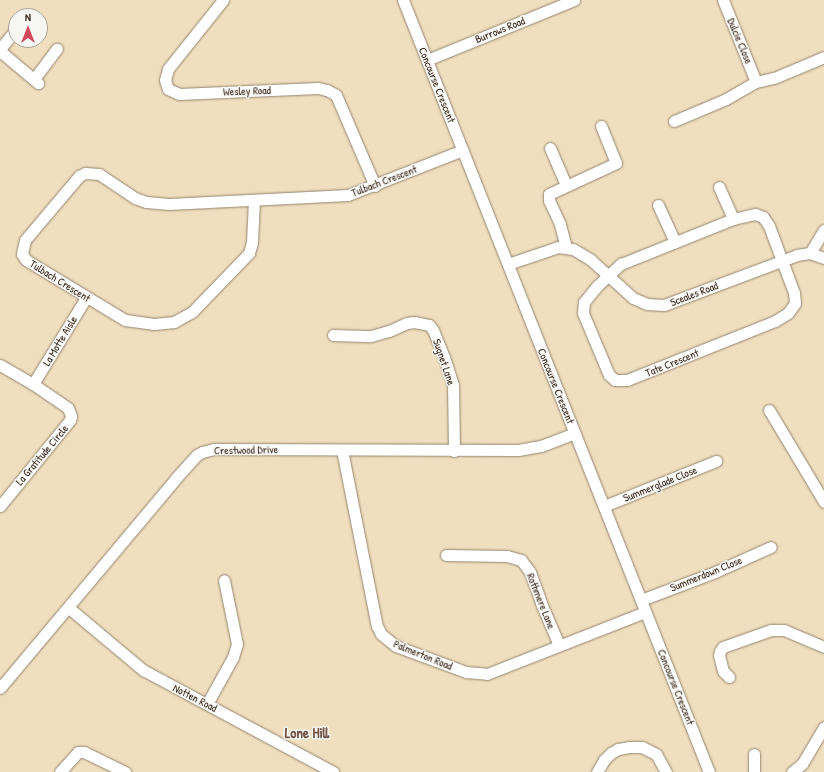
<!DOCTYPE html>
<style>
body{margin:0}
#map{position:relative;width:824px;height:772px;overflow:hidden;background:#efdfbf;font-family:"Patrick Hand",sans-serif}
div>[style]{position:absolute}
.roads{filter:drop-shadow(0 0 1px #95846e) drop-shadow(0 0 1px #95846e)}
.minor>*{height:11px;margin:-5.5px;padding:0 5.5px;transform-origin:5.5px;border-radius:5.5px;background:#fff}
span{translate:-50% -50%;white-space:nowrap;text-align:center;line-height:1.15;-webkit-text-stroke:3px #f6f6f2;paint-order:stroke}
.street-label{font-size:11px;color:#3b2a1e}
.district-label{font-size:15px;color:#735849;font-weight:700}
.north{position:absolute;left:8px;top:8px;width:40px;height:40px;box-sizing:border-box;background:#f6f6f2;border:1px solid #aba49d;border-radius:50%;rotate:0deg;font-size:11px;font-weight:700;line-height:16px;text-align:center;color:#3b2a1e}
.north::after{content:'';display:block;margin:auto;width:14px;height:18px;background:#d1495b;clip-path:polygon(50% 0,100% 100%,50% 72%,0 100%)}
</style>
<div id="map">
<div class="roads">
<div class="minor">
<i style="left:223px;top:0;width:88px;rotate:128.6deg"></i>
<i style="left:168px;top:69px;width:11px;rotate:105deg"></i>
<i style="left:165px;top:80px;width:9px;rotate:72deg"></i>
<i style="left:168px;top:89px;width:12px;rotate:24deg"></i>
<i style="left:179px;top:94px;width:139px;rotate:-2.5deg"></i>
<i style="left:318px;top:88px;width:9px;rotate:13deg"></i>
<i style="left:327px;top:90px;width:10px;rotate:29deg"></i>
<i style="left:336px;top:95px;width:99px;rotate:66.8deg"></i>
<i style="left:403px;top:0;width:830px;rotate:68.38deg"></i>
<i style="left:723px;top:0;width:88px;rotate:68.1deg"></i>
<i style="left:0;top:49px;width:26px;rotate:-51deg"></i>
<i style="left:0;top:51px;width:50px;rotate:40.1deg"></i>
<i style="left:427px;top:60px;width:159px;rotate:-22.2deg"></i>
<i style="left:34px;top:79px;width:38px;rotate:-53deg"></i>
<i style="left:674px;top:121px;width:56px;rotate:-22.9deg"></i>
<i style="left:726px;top:99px;width:34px;rotate:-30deg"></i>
<i style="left:756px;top:82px;width:18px;rotate:-13deg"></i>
<i style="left:774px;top:78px;width:54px;rotate:-22.8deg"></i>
<i style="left:550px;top:148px;width:40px;rotate:66.6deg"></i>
<i style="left:719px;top:187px;width:35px;rotate:66deg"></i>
<i style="left:254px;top:200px;width:42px;rotate:92.7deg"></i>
<i style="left:252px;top:242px;width:11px;rotate:105deg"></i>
<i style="left:249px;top:253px;width:82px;rotate:134deg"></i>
<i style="left:192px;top:312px;width:21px;rotate:151deg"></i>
<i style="left:174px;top:322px;width:20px;rotate:174deg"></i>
<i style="left:154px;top:324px;width:29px;rotate:-172deg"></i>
<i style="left:125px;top:320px;width:116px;rotate:-148.8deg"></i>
<i style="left:26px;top:260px;width:7px;rotate:-124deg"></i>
<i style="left:22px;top:254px;width:14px;rotate:-78deg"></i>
<i style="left:25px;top:240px;width:84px;rotate:-49.8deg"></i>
<i style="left:79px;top:176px;width:7px;rotate:-27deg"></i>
<i style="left:85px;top:173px;width:14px;rotate:4deg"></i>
<i style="left:99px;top:174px;width:43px;rotate:33.7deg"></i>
<i style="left:135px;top:198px;width:12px;rotate:20deg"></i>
<i style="left:146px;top:202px;width:23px;rotate:5deg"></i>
<i style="left:169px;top:204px;width:179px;rotate:-2.9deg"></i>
<i style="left:348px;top:195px;width:123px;rotate:-21.4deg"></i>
<i style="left:658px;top:205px;width:41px;rotate:65.3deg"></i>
<i style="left:755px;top:214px;width:9px;rotate:21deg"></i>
<i style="left:763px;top:217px;width:11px;rotate:56deg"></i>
<i style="left:769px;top:226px;width:72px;rotate:69.5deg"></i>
<i style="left:794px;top:293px;width:10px;rotate:84deg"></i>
<i style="left:795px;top:303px;width:12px;rotate:125deg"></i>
<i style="left:788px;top:313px;width:15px;rotate:148deg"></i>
<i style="left:775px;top:321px;width:159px;rotate:158.3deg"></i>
<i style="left:627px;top:380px;width:12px;rotate:180deg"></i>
<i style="left:615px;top:380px;width:8px;rotate:-140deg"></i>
<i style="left:609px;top:375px;width:67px;rotate:-112.8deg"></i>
<i style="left:583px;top:313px;width:11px;rotate:-85deg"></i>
<i style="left:584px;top:302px;width:21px;rotate:-51deg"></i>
<i style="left:597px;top:286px;width:33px;rotate:-43deg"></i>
<i style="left:621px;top:264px;width:121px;rotate:-21.9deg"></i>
<i style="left:733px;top:219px;width:23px;rotate:-13deg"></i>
<i style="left:566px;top:247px;width:24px;rotate:-105deg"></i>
<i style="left:560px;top:224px;width:26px;rotate:-115deg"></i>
<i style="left:549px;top:200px;width:6px;rotate:-90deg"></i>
<i style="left:549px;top:194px;width:74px;rotate:-24.8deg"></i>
<i style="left:616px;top:163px;width:40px;rotate:-112deg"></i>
<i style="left:810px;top:253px;width:27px;rotate:-59deg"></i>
<i style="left:508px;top:264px;width:53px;rotate:-18.8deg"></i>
<i style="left:558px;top:247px;width:15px;rotate:8deg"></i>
<i style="left:573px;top:249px;width:21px;rotate:31deg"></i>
<i style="left:591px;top:260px;width:57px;rotate:42.1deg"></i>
<i style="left:633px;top:298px;width:15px;rotate:23deg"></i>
<i style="left:647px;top:304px;width:17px;rotate:3deg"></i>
<i style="left:664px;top:305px;width:142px;rotate:-20.6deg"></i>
<i style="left:797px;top:255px;width:13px;rotate:-9deg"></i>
<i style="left:810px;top:253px;width:15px;rotate:20deg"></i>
<i style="left:333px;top:335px;width:38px;rotate:2deg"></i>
<i style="left:371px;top:336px;width:19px;rotate:-16deg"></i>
<i style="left:389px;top:331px;width:20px;rotate:-24deg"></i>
<i style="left:407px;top:323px;width:7px;rotate:-8deg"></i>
<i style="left:414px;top:322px;width:15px;rotate:11deg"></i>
<i style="left:429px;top:325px;width:6px;rotate:51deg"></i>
<i style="left:433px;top:330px;width:29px;rotate:68deg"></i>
<i style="left:444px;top:357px;width:29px;rotate:72deg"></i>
<i style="left:453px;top:385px;width:66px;rotate:89.1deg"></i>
<i style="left:0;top:365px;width:38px;rotate:30deg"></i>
<i style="left:33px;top:384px;width:42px;rotate:34.4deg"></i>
<i style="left:68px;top:408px;width:9px;rotate:69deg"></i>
<i style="left:71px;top:416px;width:4px;rotate:104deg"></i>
<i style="left:70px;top:420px;width:111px;rotate:129.1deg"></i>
<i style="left:33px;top:384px;width:101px;rotate:-58.4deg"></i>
<i style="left:769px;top:410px;width:107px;rotate:59.1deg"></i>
<i style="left:342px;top:450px;width:179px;rotate:78.8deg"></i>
<i style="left:377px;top:626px;width:9px;rotate:63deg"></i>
<i style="left:381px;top:634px;width:19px;rotate:39deg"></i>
<i style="left:396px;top:646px;width:75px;rotate:20.4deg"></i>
<i style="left:466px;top:672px;width:21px;rotate:5deg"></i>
<i style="left:487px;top:674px;width:170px;rotate:-21.4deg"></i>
<i style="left:604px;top:506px;width:121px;rotate:-21.9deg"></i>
<i style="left:446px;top:555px;width:61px;rotate:0.9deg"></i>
<i style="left:507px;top:556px;width:15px;rotate:16deg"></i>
<i style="left:521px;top:560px;width:15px;rotate:53deg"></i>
<i style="left:530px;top:572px;width:33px;rotate:70deg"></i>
<i style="left:541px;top:603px;width:46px;rotate:66.8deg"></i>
<i style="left:641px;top:600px;width:79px;rotate:-20.7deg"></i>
<i style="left:715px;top:572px;width:61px;rotate:-24.1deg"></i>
<i style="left:69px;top:608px;width:97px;rotate:40deg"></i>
<i style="left:143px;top:670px;width:216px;rotate:28.2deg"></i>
<i style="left:729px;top:677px;width:8px;rotate:-135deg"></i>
<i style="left:723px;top:671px;width:16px;rotate:-104deg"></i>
<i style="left:719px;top:655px;width:4px;rotate:-76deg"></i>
<i style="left:720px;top:651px;width:5px;rotate:-53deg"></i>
<i style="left:723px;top:647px;width:51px;rotate:-19.5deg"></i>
<i style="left:771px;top:630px;width:13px"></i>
<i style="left:784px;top:630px;width:43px;rotate:23deg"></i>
<i style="left:0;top:688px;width:274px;rotate:-50deg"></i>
<i style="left:176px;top:478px;width:31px;rotate:-48deg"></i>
<i style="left:197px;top:455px;width:6px;rotate:-31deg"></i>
<i style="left:202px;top:452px;width:12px;rotate:-14deg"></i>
<i style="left:214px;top:449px;width:304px;rotate:0.2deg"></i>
<i style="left:518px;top:450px;width:23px;rotate:-10deg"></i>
<i style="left:541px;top:446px;width:36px;rotate:-21deg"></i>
<i style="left:207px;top:704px;width:54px;rotate:-61deg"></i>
<i style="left:233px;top:657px;width:14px;rotate:-73deg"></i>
<i style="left:237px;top:644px;width:65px;rotate:-101.5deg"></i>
<i style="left:754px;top:754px;width:18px;rotate:90deg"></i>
<i style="left:60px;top:772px;width:27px;rotate:-48deg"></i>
<i style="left:78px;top:752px;width:6px"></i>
<i style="left:84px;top:752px;width:46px;rotate:26deg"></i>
<i style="left:597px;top:772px;width:14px;rotate:-60deg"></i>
<i style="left:604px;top:760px;width:10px;rotate:-45deg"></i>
<i style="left:611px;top:753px;width:8px;rotate:-30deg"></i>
<i style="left:618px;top:749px;width:11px;rotate:-10deg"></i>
<i style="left:629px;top:747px;width:13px"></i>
<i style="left:642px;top:747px;width:16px;rotate:27deg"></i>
<i style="left:656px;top:754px;width:21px;rotate:61deg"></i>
<i style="left:792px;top:772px;width:13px;rotate:-39deg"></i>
<i style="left:802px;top:764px;width:43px;rotate:-59.3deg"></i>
</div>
</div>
<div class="street-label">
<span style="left:500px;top:30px;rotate:-22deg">Burrows Road</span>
<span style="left:740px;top:41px;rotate:67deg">Dulcie Close</span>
<span style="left:437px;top:85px;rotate:68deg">Concourse Crescent</span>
<span style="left:247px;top:91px;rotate:-2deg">Wesley Road</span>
<span style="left:384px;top:181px;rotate:-21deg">Tulbach Crescent</span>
<span style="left:60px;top:281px;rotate:32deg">Tulbach Crescent</span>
<span style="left:694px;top:294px;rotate:-21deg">Sceales Road</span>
<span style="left:60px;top:341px;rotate:-59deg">La Motte Aisle</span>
<span style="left:444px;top:362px;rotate:71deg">Sugnet Lane</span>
<span style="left:672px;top:363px;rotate:-22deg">Tate Crescent</span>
<span style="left:556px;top:386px;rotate:68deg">Concourse Crescent</span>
<span style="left:246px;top:450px;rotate:-1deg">Crestwood Drive</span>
<span style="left:42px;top:455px;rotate:-50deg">La Gratitude Circle</span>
<span style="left:660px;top:484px;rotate:-22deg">Summerglade Close</span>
<span style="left:706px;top:574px;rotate:-22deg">Summerdown Close</span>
<span style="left:541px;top:601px;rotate:68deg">Rothmere Lane</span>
<span style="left:423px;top:655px;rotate:22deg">Palmerton Road</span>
<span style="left:676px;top:687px;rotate:68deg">Concourse Crescent</span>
<span style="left:195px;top:698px;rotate:27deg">Notten Road</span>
</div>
<div class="district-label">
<span style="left:307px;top:733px">Lone Hill</span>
</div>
<div class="north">N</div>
</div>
